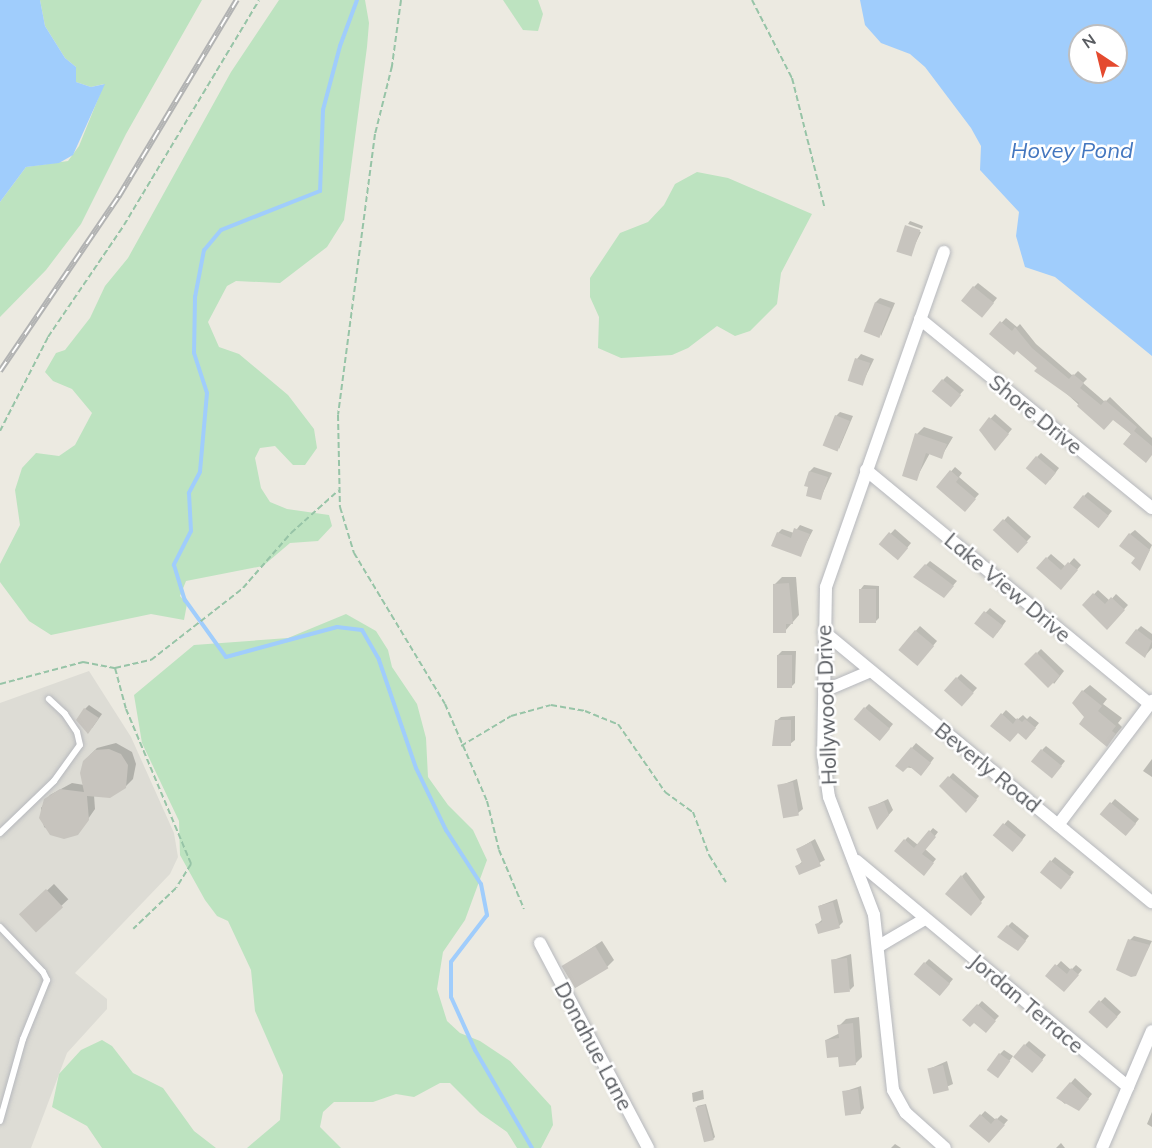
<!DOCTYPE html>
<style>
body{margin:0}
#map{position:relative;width:1152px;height:1148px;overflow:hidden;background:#eceae1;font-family:Mulish,sans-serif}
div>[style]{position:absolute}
.industrial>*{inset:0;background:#dddcd5}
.green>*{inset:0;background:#bde3c0}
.water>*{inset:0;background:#a0cdfc}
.shadow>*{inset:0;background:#0003;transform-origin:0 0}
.stream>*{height:4px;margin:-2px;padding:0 2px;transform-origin:2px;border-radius:2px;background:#a0cdfc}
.building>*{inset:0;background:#c7c4be;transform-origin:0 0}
.path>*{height:2px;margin-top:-1px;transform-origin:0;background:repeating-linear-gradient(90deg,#97c4a7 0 6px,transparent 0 9px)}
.roads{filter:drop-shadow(0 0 2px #b6b8bd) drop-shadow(0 0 2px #b6b8bd)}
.service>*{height:6px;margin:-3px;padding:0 3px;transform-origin:3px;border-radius:3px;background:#fff}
.minor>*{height:12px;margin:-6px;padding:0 6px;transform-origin:6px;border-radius:6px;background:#fff}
.rail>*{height:6px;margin-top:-3px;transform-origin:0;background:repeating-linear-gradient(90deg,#fff 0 11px,#b2b3b3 0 22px);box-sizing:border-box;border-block:2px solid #b2b3b3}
span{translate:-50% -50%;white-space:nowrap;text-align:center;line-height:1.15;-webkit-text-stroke:5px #fff;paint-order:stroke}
.street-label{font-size:21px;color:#595c61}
.water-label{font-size:22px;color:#4477bf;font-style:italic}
.north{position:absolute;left:1068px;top:24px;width:60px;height:60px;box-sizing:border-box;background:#fff;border:2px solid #bdbec0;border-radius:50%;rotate:325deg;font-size:16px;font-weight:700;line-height:24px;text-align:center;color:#595c61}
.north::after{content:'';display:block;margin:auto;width:21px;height:27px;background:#e44a2f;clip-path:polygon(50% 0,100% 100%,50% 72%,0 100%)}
</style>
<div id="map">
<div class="industrial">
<i style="clip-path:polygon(89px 671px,131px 737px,174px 833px,178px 857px,170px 874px,75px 973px,107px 999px,107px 1009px,67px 1053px,31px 1148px,0 1148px,0 703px)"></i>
</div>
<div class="green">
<i style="clip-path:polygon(40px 0,202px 0,126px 134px,81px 224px,46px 270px,0 317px,0 202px,26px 167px,68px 161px,79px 146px,104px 84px,91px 87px,76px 82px,76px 67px,65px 58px,45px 26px)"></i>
<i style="clip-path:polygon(279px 0,365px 0,369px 23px,367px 47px,344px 220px,327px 247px,280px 283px,236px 281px,227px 286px,208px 322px,219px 347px,239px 354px,288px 395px,314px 429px,317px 448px,305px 465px,293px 465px,275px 446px,260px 448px,255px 458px,261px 488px,270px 502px,287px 509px,329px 515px,332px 526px,318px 541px,290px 543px,263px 566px,186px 581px,180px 596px,187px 604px,184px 620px,151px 614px,51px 635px,29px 621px,0 582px,0 564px,20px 525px,15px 490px,22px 468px,36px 453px,59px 456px,75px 445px,92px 413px,72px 389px,53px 381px,45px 372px,56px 353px,65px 350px,90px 318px,105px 286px,128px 258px,231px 72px)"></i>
<i style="clip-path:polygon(503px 0,538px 0,543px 14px,538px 31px,523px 30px)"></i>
<i style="clip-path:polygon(697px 172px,728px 178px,812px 214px,781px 273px,777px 304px,750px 331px,735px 336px,717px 326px,688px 348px,672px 355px,621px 358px,598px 348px,599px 317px,590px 297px,590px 278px,620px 233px,648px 222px,664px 205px,675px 184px)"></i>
<i style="clip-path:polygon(346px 614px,376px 631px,388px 650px,392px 667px,417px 704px,426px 738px,428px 777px,448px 805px,473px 830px,487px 860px,465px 920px,443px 952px,437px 989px,447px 1021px,460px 1033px,480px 1041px,510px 1061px,551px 1106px,553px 1125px,541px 1148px,517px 1148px,507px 1132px,480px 1113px,450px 1083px,440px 1083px,414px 1097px,396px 1094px,373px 1102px,334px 1102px,323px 1112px,320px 1127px,341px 1148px,247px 1148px,280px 1120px,283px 1075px,255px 1011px,251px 970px,228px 921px,217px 916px,205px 900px,180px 855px,179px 821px,142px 743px,134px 695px,194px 645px,288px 638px)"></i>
<i style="clip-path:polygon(102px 1040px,112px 1046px,133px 1073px,163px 1088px,194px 1131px,216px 1148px,102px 1148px,87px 1126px,52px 1107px,59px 1074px,81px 1050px)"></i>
</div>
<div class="water">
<i style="clip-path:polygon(0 0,40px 0,45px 26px,65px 58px,76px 67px,76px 82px,91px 87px,105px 84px,73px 155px,59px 163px,26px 167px,0 202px)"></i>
<i style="clip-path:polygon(evenodd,860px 0,1152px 0,1152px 356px,1055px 277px,1025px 267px,1016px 236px,1019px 212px,980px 170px,981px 146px,971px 128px,925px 67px,910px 54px,881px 43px,865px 25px,860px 0,1080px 36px,1116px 36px,1116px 72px,1080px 72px,1080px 36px)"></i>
</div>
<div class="shadow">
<i style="clip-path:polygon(910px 221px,923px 226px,922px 229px,908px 224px)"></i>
<i style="clip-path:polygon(906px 227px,921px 232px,910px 255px)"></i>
<i style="clip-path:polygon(978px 283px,997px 298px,986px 312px,974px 287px)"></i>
<i style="clip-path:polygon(880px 298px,895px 303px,881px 336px,876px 302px)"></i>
<i style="clip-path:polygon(1006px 318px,1017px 327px,1020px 324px,1036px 344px,1073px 376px,1078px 371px,1087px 379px,1083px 383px,1105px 402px,1110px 397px,1152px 438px,1152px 453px,1113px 418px,1104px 428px,1018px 349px,991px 334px)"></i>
<i style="clip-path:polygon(861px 354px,874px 359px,862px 384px,857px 359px)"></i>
<i style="clip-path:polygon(947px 376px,964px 390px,954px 401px,943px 380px)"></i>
<i style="clip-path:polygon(840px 412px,853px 416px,839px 449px,836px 416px)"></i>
<i style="clip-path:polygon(995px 414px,1012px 429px,995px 449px,981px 429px)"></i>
<i style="clip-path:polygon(924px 427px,953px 437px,941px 457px,930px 453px,916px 479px,903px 475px,917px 434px)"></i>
<i style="clip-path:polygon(1041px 453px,1059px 468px,1050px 480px,1037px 457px)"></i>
<i style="clip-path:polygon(814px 467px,832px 473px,820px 499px,810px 486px,810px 471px)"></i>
<i style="clip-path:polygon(955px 467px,962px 473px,959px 477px,979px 494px,969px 505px,938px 486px)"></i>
<i style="clip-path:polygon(1088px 492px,1112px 511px,1102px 523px,1084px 496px)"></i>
<i style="left:1008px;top:516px;width:31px;height:19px;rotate:42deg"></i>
<i style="clip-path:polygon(800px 525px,813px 530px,800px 555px,778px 533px,782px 529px,794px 533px)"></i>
<i style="clip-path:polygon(895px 529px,911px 543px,902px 554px,881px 544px)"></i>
<i style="clip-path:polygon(1135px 530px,1152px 545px,1140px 569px,1130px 534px)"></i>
<i style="clip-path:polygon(1051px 554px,1066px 567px,1074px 558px,1081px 565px,1065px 584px,1047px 558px)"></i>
<i style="clip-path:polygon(930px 561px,957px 581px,944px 596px,915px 576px)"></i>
<i style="clip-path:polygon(782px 577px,796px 577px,799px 615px,785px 631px,775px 584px)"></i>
<i style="clip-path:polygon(864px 585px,879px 586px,879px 618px,875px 622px,860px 590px)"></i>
<i style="clip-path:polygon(1098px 590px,1110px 601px,1116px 594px,1128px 605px,1107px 628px,1084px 605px)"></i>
<i style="clip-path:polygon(990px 608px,1006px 621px,997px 633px,976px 623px)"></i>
<i style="clip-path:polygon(920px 626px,937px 641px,921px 660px,900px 649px)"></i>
<i style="clip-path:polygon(1141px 626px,1152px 634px,1152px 648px,1145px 656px,1137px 630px)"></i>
<i style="clip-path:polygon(1041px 649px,1064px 671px,1054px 684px,1037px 653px)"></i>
<i style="clip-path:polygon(782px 651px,796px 651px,795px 683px,791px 687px,778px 655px)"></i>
<i style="clip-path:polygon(961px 674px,977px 688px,967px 699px,957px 678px)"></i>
<i style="clip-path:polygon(1090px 685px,1107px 699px,1103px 704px,1122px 718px,1118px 723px,1122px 727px,1107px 745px,1086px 717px,1083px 691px)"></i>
<i style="clip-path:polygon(869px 704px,893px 724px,884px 735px,865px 708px)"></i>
<i style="clip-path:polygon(89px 705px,102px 714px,92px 728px,85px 709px)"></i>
<i style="clip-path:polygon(1006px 710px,1017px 720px,1023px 715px,1027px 719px,1030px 716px,1039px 723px,1030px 734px,992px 726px)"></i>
<i style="clip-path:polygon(795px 716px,795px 740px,790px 744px,776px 721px,781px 717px)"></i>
<i style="clip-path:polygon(116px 743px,132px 752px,136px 764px,133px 779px,126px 786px,94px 795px,95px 809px,79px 832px,60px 837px,44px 827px,41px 808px,50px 795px,72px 783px,84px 785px,90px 755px,97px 748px)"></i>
<i style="clip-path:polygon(916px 743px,934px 758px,925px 770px,897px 766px)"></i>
<i style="clip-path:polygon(1046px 746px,1065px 761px,1056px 772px,1042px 750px)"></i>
<i style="clip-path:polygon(1152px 759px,1152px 777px,1143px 771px)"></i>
<i style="clip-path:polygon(953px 773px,979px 796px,970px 807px,941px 786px)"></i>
<i style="clip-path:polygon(797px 779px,803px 809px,798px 813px,779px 786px)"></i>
<i style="clip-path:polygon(888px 799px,893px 810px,881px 824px,869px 808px)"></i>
<i style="clip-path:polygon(1115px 799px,1139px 819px,1130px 830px,1102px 814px)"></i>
<i style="clip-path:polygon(1008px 820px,1026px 835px,1017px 846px,995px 835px)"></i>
<i style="clip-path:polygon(933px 828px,938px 832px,925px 849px,936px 859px,927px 870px,905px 840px,908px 837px,918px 845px)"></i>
<i style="clip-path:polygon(815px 839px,825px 860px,800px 873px,797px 866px,803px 861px,798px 849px)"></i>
<i style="clip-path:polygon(1055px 857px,1074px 872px,1065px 883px,1042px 872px)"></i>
<i style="clip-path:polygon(966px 872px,985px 897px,975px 909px,962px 876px)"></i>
<i style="left:54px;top:884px;width:21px;height:45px;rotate:47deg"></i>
<i style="clip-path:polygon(837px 899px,843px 922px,839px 926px,817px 924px,823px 919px,819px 906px)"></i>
<i style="clip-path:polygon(1012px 922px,1029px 936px,1022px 945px,1008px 926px)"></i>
<i style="clip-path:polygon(1134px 936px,1152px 941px,1135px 974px,1130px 940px)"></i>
<i style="clip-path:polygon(602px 941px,614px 960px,607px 967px,564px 966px)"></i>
<i style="clip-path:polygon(851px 954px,854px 986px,850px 990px,833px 960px)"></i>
<i style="clip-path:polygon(929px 959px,953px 979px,944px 990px,925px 963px)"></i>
<i style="clip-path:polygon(1061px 961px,1071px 970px,1076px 965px,1082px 970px,1068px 986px,1047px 976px)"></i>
<i style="left:1105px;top:997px;width:22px;height:21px;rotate:43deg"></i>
<i style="clip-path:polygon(982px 1001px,999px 1016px,985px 1031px,975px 1021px,964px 1020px)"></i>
<i style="clip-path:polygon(859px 1017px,862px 1057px,855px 1064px,839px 1055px,826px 1040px,840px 1033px,839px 1026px,846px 1019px)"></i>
<i style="clip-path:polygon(1029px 1041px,1046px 1055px,1036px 1067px,1025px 1045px)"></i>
<i style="clip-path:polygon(1004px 1050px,1013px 1056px,1002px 1071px,1000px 1054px)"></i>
<i style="clip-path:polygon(947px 1061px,953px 1084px,935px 1092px,929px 1069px)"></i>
<i style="clip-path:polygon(1075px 1078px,1092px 1094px,1083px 1105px,1069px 1100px,1065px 1104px,1058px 1098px)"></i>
<i style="clip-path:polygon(861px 1086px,864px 1108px,860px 1113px,843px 1092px)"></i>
<i style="clip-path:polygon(703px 1090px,704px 1099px,693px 1102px,692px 1093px)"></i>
<i style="clip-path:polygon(706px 1104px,715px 1137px,713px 1139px,697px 1106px)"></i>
<i style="clip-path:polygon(985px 1111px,996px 1120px,1001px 1115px,1008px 1120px,993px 1137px,971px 1126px)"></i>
<i style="clip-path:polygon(1152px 1112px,1152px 1127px,1147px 1124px)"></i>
<i style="clip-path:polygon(1061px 1143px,1065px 1148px,1056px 1148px)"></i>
<i style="clip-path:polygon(895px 1144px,901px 1148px,891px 1148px)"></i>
</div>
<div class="stream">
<i style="left:357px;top:0;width:49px;rotate:110.3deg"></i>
<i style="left:340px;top:46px;width:66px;rotate:104.9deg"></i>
<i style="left:323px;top:110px;width:81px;rotate:92.1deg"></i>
<i style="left:320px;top:191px;width:106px;rotate:158.5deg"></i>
<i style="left:221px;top:230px;width:26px;rotate:130deg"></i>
<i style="left:204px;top:250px;width:48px;rotate:100.8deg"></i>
<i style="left:195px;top:297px;width:56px;rotate:91deg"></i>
<i style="left:194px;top:353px;width:42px;rotate:72deg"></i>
<i style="left:207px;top:393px;width:79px;rotate:95.1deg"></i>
<i style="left:200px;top:472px;width:24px;rotate:118deg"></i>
<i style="left:189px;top:493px;width:38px;rotate:87deg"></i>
<i style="left:191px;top:531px;width:38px;rotate:117deg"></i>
<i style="left:174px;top:565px;width:37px;rotate:73deg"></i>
<i style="left:185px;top:600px;width:70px;rotate:54.3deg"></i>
<i style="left:226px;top:657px;width:115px;rotate:-15.1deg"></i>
<i style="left:337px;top:627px;width:25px;rotate:7deg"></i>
<i style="left:362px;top:630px;width:34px;rotate:60deg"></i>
<i style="left:379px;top:660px;width:114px;rotate:71.1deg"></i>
<i style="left:416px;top:768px;width:69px;rotate:64.2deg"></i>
<i style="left:446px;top:830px;width:64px;rotate:57.1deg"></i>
<i style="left:481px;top:884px;width:32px;rotate:79deg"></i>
<i style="left:487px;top:915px;width:59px;rotate:127.5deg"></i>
<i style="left:451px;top:962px;width:35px;rotate:90deg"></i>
<i style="left:451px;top:997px;width:58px;rotate:65.6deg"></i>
<i style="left:475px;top:1050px;width:113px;rotate:59.8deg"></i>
</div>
<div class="building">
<i style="left:905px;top:225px;width:16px;height:28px;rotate:18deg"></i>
<i style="left:973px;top:286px;width:27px;height:19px;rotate:39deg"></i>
<i style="left:875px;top:302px;width:17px;height:32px;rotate:21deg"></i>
<i style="clip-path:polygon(1000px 321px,1012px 331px,1015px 327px,1032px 348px,1069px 379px,1073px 374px,1084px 383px,1080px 388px,1101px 405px,1105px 400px,1137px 427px,1134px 431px,1152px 446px,1152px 455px,1146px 463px,1123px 444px,1131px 434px,1113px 420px,1104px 430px,1077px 406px,1079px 403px,1034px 371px,1037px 368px,1017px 351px,1014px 355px,989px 334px)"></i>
<i style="left:855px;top:358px;width:16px;height:24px;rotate:18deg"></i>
<i style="left:942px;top:379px;width:25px;height:16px;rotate:40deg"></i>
<i style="left:835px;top:415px;width:16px;height:33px;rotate:22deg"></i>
<i style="clip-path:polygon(989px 417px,1009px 434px,995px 451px,979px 430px)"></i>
<i style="clip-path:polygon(915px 433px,947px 444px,942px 459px,926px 453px,917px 481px,902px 476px)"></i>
<i style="left:1036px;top:456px;width:26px;height:16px;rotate:40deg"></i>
<i style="clip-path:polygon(950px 470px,959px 478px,956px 482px,976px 499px,965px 512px,936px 487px)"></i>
<i style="clip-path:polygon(809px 471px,828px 477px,821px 500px,806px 496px,808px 487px,804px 486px)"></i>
<i style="left:1083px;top:495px;width:33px;height:16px;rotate:39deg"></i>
<i style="left:1003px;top:519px;width:34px;height:15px;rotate:43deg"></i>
<i style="clip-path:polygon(794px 528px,810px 534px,801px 557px,771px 546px,777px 532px,791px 538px)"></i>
<i style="left:889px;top:532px;width:25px;height:16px;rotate:40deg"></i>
<i style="clip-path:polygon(1129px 533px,1150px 550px,1140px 571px,1131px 563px,1135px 558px,1119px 546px)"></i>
<i style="clip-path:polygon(1046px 557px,1061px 570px,1068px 562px,1078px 570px,1061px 590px,1036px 568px)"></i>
<i style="clip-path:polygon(925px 564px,954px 586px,944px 598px,913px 577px)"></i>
<i style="clip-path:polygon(789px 583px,793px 624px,786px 624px,786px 633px,773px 633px,773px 584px)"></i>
<i style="left:859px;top:589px;width:17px;height:34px"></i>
<i style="clip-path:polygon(1093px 593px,1105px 604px,1111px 597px,1125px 610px,1107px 630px,1082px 605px)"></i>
<i style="left:984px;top:611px;width:24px;height:16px;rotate:38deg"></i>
<i style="clip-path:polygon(1136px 629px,1152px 641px,1145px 658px,1125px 643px)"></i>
<i style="left:915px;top:630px;width:25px;height:26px;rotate:40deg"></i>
<i style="left:1036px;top:652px;width:34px;height:17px;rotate:45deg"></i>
<i style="left:777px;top:655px;width:15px;height:33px"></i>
<i style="left:956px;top:677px;width:24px;height:18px;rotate:42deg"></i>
<i style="clip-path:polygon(1082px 690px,1102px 706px,1098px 711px,1116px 726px,1112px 731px,1116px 734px,1107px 747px,1079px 724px,1084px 717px,1072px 703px)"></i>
<i style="left:864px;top:707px;width:34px;height:16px;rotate:40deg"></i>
<i style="clip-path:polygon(84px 708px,99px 718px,88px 734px,76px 720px)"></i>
<i style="clip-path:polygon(1001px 713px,1013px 724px,1017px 718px,1022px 722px,1025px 719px,1036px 728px,1026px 740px,1018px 733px,1010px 742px,990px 726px)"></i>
<i style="clip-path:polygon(775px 720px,791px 720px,791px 746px,772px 746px)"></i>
<i style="clip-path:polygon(911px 747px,931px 763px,921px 776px,909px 766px,903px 772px,895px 766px)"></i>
<i style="clip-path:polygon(109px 749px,121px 754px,128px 765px,126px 788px,110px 798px,87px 796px,89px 820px,78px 835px,64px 839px,50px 835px,39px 818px,44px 799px,60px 789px,84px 792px,80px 773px,83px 761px,95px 750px)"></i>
<i style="left:1041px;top:749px;width:27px;height:16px;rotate:39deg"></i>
<i style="clip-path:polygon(948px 776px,977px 800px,966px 813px,939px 786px)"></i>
<i style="left:793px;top:782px;width:34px;height:16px;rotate:80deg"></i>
<i style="clip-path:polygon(884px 802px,889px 815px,877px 830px,868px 807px)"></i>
<i style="left:1110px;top:802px;width:34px;height:16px;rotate:40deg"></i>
<i style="left:1003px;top:823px;width:26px;height:16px;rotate:40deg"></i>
<i style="clip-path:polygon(929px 830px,936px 837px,922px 854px,934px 863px,924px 876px,894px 851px,904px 839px,914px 848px)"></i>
<i style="clip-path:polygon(811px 842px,821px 866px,799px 875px,795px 866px,802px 863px,796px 849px)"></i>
<i style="left:1050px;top:860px;width:27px;height:16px;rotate:39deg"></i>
<i style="clip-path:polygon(961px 875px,982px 903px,971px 916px,945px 894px)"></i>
<i style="left:46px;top:889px;width:25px;height:37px;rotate:47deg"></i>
<i style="clip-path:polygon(833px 902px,840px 928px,818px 934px,815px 924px,822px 922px,818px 906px)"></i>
<i style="clip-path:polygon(1007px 925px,1026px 941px,1018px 951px,997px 937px)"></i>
<i style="clip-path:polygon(1128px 939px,1150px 945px,1136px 976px,1131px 977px,1116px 970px)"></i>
<i style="left:595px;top:946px;width:26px;height:39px;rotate:59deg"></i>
<i style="left:847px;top:958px;width:34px;height:16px;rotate:85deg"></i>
<i style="left:924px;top:962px;width:34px;height:16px;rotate:40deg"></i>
<i style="clip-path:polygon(1055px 964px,1067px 974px,1071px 968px,1079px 975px,1064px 992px,1045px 976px)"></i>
<i style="left:1099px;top:1000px;width:25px;height:16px;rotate:42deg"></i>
<i style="clip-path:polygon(977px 1004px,996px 1021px,986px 1033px,974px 1023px,970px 1027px,962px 1020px)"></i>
<i style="clip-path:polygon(853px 1023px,856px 1065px,839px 1067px,838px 1057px,827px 1058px,825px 1040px,839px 1038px,837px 1025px)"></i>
<i style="left:1024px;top:1044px;width:25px;height:17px;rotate:40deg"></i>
<i style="left:999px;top:1053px;width:14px;height:21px;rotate:36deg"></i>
<i style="left:943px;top:1065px;width:26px;height:16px;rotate:77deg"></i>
<i style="clip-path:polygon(1070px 1082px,1089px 1099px,1079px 1111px,1056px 1098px)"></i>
<i style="left:858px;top:1089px;width:25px;height:16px;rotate:83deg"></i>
<i style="left:705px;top:1105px;width:36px;height:10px;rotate:76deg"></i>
<i style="clip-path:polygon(980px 1114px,991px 1124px,996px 1118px,1005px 1125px,989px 1143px,969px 1126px)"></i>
</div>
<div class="path">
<i style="left:401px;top:0;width:67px;rotate:97.8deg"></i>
<i style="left:392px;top:66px;width:70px;rotate:104deg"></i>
<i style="left:375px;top:134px;width:283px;rotate:97.5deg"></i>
<i style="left:338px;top:415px;width:92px;rotate:88.8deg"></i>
<i style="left:340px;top:507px;width:48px;rotate:73.1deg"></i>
<i style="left:354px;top:553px;width:176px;rotate:58.9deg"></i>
<i style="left:445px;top:704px;width:106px;rotate:66.6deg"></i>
<i style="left:487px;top:801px;width:50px;rotate:76.2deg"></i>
<i style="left:499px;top:850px;width:64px;rotate:67deg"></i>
<i style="left:752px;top:0;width:88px;rotate:62.9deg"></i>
<i style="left:792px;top:78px;width:135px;rotate:75.9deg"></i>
<i style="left:0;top:431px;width:106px;rotate:-62.9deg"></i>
<i style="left:48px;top:337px;width:135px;rotate:-55.8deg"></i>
<i style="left:124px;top:225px;width:262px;rotate:-59deg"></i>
<i style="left:115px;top:668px;width:37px;rotate:-13deg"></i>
<i style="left:151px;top:660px;width:117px;rotate:-38deg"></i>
<i style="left:243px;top:588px;width:73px;rotate:-48.9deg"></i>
<i style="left:291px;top:533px;width:64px;rotate:-41.9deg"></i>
<i style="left:0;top:684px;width:86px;rotate:-14.8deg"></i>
<i style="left:83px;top:662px;width:33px;rotate:11deg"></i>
<i style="left:115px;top:668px;width:42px;rotate:75deg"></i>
<i style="left:126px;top:709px;width:168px;rotate:67.2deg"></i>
<i style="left:191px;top:864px;width:28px;rotate:122deg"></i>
<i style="left:176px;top:888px;width:59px;rotate:136.4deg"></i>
<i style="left:461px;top:746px;width:58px;rotate:-31deg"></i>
<i style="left:511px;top:716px;width:41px;rotate:-15.4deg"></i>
<i style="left:551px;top:705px;width:35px;rotate:10deg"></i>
<i style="left:585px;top:711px;width:35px;rotate:22deg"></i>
<i style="left:618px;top:724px;width:83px;rotate:55.3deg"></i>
<i style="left:665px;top:792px;width:34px;rotate:36deg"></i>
<i style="left:693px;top:812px;width:46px;rotate:69.6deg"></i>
<i style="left:709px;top:855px;width:32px;rotate:58deg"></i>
</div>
<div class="roads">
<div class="service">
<i style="left:0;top:833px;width:75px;rotate:-43.9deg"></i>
<i style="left:54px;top:781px;width:44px;rotate:-54.2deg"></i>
<i style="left:80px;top:745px;width:13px;rotate:-103deg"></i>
<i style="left:77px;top:732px;width:22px;rotate:-124deg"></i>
<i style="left:65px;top:714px;width:22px;rotate:-137deg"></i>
<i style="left:0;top:927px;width:62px;rotate:46.3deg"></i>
<i style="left:43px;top:972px;width:9px;rotate:63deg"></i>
<i style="left:47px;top:980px;width:64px;rotate:112.1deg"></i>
<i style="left:23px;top:1039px;width:85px;rotate:105.7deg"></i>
</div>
<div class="minor">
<i style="left:944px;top:252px;width:355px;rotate:109.4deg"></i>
<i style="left:826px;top:587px;width:168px;rotate:91deg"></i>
<i style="left:823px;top:755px;width:42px;rotate:81.9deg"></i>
<i style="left:829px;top:797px;width:126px;rotate:69.1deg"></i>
<i style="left:874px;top:915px;width:176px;rotate:83.8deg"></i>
<i style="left:893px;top:1090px;width:26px;rotate:61deg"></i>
<i style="left:906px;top:1113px;width:52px;rotate:41.9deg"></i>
<i style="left:920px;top:319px;width:299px;rotate:39.2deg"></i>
<i style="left:866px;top:470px;width:368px;rotate:39.5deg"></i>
<i style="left:824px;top:632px;width:425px;rotate:39.5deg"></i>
<i style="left:824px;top:691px;width:51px;rotate:-23.1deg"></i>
<i style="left:1058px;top:825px;width:156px;rotate:-52.8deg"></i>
<i style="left:857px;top:861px;width:353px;rotate:39.8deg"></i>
<i style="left:540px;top:943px;width:232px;rotate:62.2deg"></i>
<i style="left:879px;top:946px;width:53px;rotate:-30.4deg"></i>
<i style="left:1102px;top:1148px;width:127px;rotate:-66.9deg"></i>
</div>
</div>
<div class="rail">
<i style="left:0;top:371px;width:212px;rotate:-55.8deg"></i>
<i style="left:119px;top:196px;width:229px;rotate:-59deg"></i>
</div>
<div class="street-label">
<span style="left:1036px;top:414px;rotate:39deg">Shore Drive</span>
<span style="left:1008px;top:587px;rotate:40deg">Lake View Drive</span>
<span style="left:826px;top:705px;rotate:-92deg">Hollywood Drive</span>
<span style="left:988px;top:767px;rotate:39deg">Beverly Road</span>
<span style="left:1027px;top:1003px;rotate:40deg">Jordan Terrace</span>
<span style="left:594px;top:1046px;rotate:62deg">Donahue Lane</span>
</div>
<div class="water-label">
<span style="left:1072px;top:151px">Hovey Pond</span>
</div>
<div class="north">N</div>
</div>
